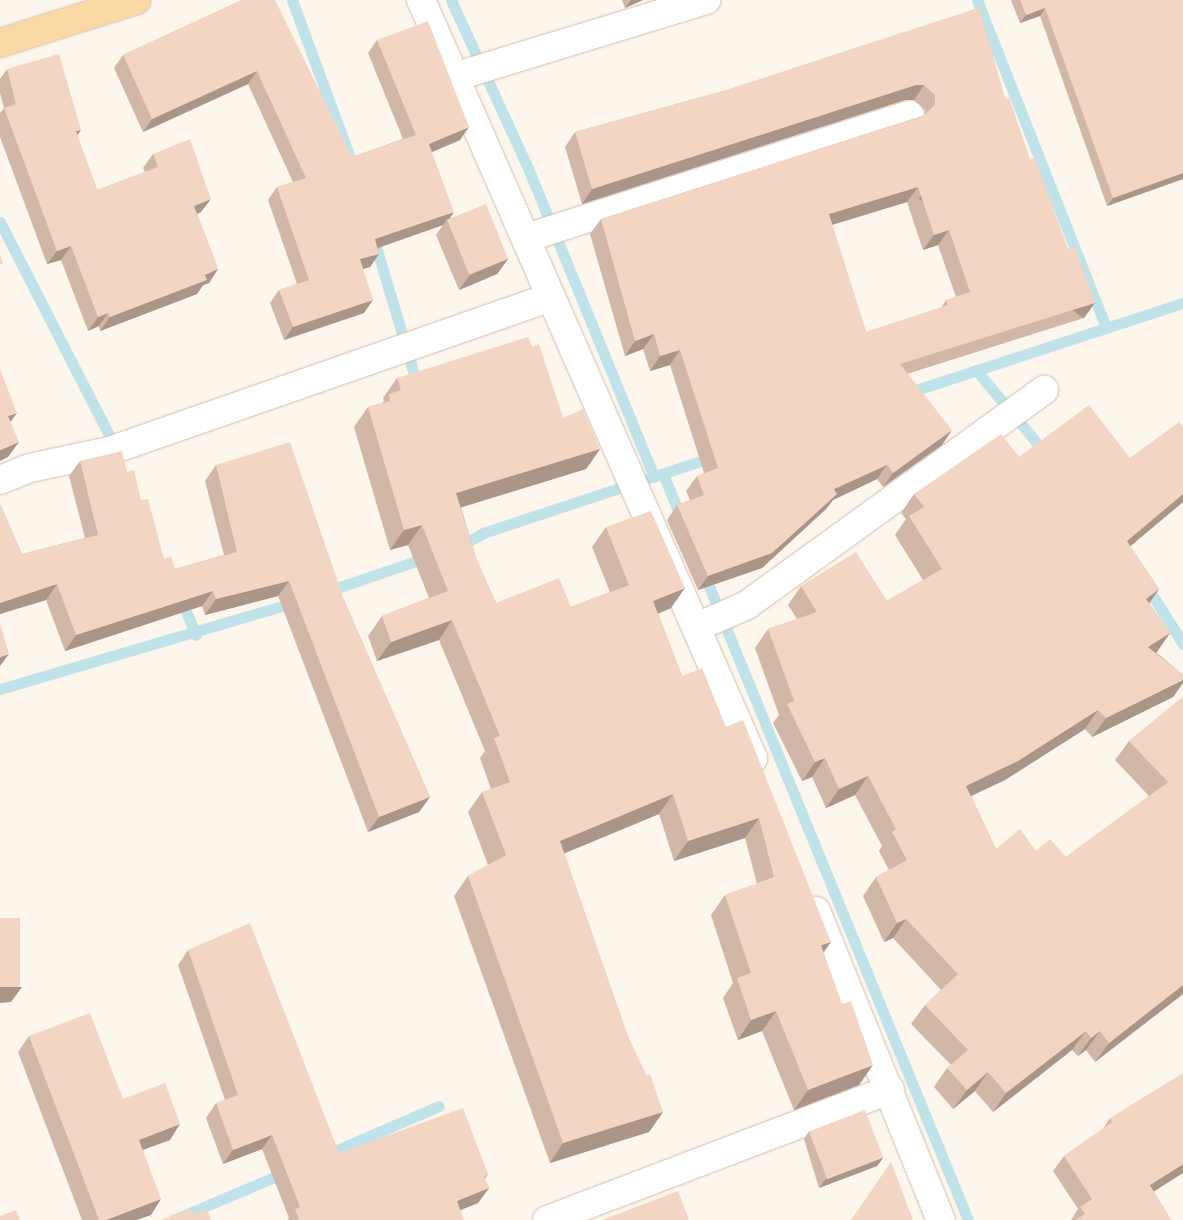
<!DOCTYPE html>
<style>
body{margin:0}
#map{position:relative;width:1183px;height:1220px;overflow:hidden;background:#fdf6ec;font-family:"Public Sans",sans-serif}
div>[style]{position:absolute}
.stream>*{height:11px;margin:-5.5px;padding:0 5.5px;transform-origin:5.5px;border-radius:5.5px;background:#bfe3e8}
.roads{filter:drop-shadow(0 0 1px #d1beb0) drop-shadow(0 0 1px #d1beb0)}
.minor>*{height:28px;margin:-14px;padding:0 14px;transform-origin:14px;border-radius:14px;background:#fff}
.major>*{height:28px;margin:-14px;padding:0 14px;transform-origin:14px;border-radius:14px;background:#fbd9a5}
.wall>*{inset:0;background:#d1b7a8}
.shaded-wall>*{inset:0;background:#aa9588;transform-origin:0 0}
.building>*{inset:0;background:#f3d5c3;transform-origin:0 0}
span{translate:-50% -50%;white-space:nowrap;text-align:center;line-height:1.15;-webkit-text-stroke:4.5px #fffaf3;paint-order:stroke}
</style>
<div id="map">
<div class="stream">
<i style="left:292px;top:0;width:171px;rotate:69.8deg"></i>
<i style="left:451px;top:0;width:185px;rotate:65.4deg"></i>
<i style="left:528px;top:168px;width:333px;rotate:67.8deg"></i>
<i style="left:977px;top:0;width:352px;rotate:68.5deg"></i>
<i style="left:0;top:222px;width:255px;rotate:62.9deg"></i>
<i style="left:374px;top:240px;width:154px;rotate:73.4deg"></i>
<i style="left:976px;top:370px;width:111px;rotate:50.1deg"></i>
<i style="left:907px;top:393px;width:290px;rotate:-18.1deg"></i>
<i style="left:663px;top:474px;width:50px;rotate:67.6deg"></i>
<i style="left:458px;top:547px;width:29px;rotate:-29deg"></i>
<i style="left:483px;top:533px;width:242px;rotate:-18.3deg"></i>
<i style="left:704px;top:574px;width:698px;rotate:67.77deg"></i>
<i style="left:1146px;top:585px;width:70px;rotate:57.9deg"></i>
<i style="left:325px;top:592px;width:109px;rotate:-18.8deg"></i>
<i style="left:180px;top:597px;width:41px;rotate:67.2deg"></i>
<i style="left:0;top:689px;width:309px;rotate:-16.4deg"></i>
<i style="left:323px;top:1156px;width:126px;rotate:-23.3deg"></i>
<i style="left:173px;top:1220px;width:123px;rotate:-23deg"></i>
</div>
<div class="roads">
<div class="minor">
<i style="left:421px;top:0;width:828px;rotate:66.35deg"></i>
<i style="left:454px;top:77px;width:264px;rotate:-17deg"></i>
<i style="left:526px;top:238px;width:403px;rotate:-17.8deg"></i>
<i style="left:0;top:480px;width:32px;rotate:-22deg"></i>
<i style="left:30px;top:468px;width:81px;rotate:-12.1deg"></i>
<i style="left:109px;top:451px;width:468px;rotate:-19.2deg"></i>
<i style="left:697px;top:627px;width:55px;rotate:-23.7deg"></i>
<i style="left:747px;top:605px;width:367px;rotate:-35.9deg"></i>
<i style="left:816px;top:911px;width:333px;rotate:68deg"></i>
<i style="left:547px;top:1220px;width:367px;rotate:-20.8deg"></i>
</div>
<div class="major">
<i style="left:0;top:43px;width:143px;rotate:-17.5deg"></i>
</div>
</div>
<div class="wall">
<i style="clip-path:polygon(242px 0,352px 157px,403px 139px,368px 53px,377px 40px,460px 140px,432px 152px,449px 218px,508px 259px,497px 274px,459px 290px,436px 235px,443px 225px,378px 248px,379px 254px,370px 267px,363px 269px,364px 313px,284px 340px,270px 303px,279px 290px,297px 284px,268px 200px,277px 187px,293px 182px,248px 84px,143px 132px,114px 68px,123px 55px)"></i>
<i style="clip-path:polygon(622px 0,643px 0,625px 8px)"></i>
<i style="clip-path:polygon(1011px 0,1183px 0,1183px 179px,1107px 206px,1040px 16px,1020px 23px)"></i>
<i style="clip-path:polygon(evenodd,979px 8px,1005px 99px,1084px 318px,907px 374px,942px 445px,883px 487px,877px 479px,833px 500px,826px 509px,762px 568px,698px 590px,667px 520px,677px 505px,690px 500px,686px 491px,697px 476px,704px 473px,670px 365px,650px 371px,643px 349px,625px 356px,590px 234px,601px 219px,925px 115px,925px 110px,914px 100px,905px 100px,582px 204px,565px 147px,575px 132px,727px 90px,979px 8px,907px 202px,923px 250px,938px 245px,956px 297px,946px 300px,941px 308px,866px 332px,832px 225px,907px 202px)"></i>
<i style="clip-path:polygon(7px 69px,77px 135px,97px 190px,145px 172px,143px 168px,153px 154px,201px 212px,197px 214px,218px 269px,209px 283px,203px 285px,197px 294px,100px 331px,99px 326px,88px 331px,61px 260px,47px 264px,0 137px,0 113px,4px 108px,0 93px,0 79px)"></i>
<i style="clip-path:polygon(532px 347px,563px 418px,600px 449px,586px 469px,461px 507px,476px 558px,496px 603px,571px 607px,610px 592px,592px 547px,606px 527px,671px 608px,658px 614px,682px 676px,726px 727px,824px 953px,859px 1085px,794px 1110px,762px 1031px,738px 1040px,723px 998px,733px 983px,711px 915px,725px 895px,757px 884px,745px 838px,674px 861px,659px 814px,564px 853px,628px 1037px,663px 1112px,649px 1132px,550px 1163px,454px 896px,468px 876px,488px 865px,468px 812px,482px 792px,491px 789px,480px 758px,485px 751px,439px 640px,377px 661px,368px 636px,382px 616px,429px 598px,408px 545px,390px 550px,354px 427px,368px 407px,382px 403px,384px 401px,383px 398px,397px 378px)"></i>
<i style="clip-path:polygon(1183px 427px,1183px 502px,1130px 546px,1159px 589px,1149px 603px,1170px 633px,1156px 652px,1183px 675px,1183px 683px,1173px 697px,1092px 737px,1085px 729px,1005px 780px,971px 796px,996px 849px,1036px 851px,1066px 857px,1149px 796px,1115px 760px,1129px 741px,1183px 697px,1183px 994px,1095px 1062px,1086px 1050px,1078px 1056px,1072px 1050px,993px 1112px,975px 1091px,953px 1109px,934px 1087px,947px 1068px,951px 1065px,911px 1024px,925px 1005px,941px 990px,893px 938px,884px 942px,863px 896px,876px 877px,889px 870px,879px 851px,882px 846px,855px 795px,826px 808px,812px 777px,802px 781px,773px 723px,779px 715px,755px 648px,768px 629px,797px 619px,788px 605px,801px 586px,887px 601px,923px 580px,895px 535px,906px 519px,901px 513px,914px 494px,1019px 457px,1130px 458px)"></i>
<i style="clip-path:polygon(80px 461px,127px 472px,141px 500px,164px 559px,175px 569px,224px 555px,205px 481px,216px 465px,344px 600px,430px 797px,419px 812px,368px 832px,278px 596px,205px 615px,202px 606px,65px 651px,46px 600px,0 614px,0 505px,22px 554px,85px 538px,69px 476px)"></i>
<i style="clip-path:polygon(188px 950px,339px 1153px,488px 1174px,485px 1179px,489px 1188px,478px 1203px,460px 1210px,463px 1220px,287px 1220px,289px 1218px,262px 1149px,223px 1164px,206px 1118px,216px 1103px,225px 1100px,178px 965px)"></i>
<i style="clip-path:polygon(29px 1036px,123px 1099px,170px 1140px,143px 1150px,151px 1215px,136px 1220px,82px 1220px,18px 1052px)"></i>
<i style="clip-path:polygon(1110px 1118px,1154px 1192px,1171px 1220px,1071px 1220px,1078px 1209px,1053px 1171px,1064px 1156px,1103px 1129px)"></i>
<i style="clip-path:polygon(809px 1131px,883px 1158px,877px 1166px,819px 1188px,804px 1139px)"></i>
</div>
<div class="shaded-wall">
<i style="clip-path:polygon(631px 0,643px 0,625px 8px)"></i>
<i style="clip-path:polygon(1045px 8px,1040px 16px,1020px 23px,1026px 15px)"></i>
<i style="clip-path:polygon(257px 71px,248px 84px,143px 132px,152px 119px)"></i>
<i style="clip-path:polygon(916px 85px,924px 85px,914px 100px,905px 100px,582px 204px,592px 189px)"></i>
<i style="clip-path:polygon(469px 127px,460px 140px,420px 157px,429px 144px)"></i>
<i style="clip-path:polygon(81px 130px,71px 144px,76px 131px)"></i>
<i style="clip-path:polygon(1183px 173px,1183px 179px,1107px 206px,1113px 198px)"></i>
<i style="clip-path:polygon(918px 187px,907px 202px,818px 229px,829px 214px)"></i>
<i style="clip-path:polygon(211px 199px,201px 212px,184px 220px,194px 206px)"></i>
<i style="clip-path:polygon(454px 212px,448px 221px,447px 219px,443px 225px,366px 252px,375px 239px)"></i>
<i style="clip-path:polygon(949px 230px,938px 245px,923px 250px,934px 235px)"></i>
<i style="clip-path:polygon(71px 246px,61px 260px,47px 264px,57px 251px)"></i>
<i style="clip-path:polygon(379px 254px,370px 267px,351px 272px,360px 259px)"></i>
<i style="clip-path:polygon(508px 259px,497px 274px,459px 290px,470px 275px)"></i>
<i style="clip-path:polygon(218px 269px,209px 283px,203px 285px,197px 294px,100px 331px,110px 317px)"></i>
<i style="clip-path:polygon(373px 300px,364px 313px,284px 340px,293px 327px)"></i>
<i style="left:1095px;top:303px;width:19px;height:204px;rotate:126deg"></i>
<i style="clip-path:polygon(108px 313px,99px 326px,88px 331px,98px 317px)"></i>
<i style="clip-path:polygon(654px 334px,643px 349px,625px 356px,635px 341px)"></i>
<i style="clip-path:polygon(680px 350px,670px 365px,650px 371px,660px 356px)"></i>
<i style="clip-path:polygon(17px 413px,6px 428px,8px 416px)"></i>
<i style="clip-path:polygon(952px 430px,942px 445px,883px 487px,893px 473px)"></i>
<i style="clip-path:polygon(19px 442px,8px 457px,0 461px,0 450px)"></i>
<i style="clip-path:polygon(600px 449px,586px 469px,443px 513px,456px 493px)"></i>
<i style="clip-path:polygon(887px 465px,877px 479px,833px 500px,826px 509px,762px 568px,698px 590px,708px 576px,834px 489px)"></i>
<i style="clip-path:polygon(1183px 494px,1183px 502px,1114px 560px,1127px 541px)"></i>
<i style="clip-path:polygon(422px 525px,408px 545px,390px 550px,404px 530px)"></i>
<i style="clip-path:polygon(289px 581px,278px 596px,205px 615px,216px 599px)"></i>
<i style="clip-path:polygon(57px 584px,46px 600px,0 614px,0 603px)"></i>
<i style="clip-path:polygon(685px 588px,671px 608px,639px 621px,653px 601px)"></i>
<i style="clip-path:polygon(1159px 589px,1146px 608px,1146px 599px)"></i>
<i style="clip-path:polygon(213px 591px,202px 606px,65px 651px,76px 635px)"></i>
<i style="clip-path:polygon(452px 620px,439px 640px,377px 661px,391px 642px)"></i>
<i style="clip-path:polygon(1170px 633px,1157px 652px,1135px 666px,1148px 647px)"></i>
<i style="clip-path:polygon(9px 654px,0 666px,0 657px)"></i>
<i style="clip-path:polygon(1183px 680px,1183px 683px,1173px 697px,1092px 737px,1106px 718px)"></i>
<i style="clip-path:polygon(1098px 710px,1085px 729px,1005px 780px,952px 805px,966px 786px)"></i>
<i style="clip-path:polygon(825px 758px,812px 777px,802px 781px,815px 762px)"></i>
<i style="clip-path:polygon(868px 776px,855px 795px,826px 808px,839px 789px)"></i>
<i style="clip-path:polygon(673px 794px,659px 814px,546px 861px,560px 841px)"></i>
<i style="clip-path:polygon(430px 797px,419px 812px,368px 832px,379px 817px)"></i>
<i style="clip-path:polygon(759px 818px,745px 838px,674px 861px,688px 841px)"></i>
<i style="clip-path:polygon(906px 919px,893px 938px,884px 942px,897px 923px)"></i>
<i style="clip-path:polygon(831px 942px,817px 962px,821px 945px)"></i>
<i style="clip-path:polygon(1183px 985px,1183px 994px,1095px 1062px,1109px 1043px)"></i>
<i style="clip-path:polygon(0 987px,22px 987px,11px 1002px,0 1003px)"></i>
<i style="clip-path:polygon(776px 1011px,762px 1031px,738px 1040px,751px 1020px)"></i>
<i style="clip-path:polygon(1086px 1031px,1072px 1050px,993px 1112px,1006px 1093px)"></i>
<i style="clip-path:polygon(1100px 1031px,1086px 1050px,1078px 1056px,1091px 1038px)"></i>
<i style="clip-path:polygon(873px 1065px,859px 1085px,794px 1110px,808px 1090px)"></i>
<i style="clip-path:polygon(988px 1072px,975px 1091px,953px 1109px,967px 1090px)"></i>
<i style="clip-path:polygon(663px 1112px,649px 1132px,550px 1163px,563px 1143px)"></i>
<i style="clip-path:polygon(180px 1124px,170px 1140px,128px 1155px,139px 1140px)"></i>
<i style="clip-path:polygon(272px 1135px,262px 1149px,223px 1164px,233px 1150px)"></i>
<i style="clip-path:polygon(883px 1158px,877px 1166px,819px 1188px,825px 1180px)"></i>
<i style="clip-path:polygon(1183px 1164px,1183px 1173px,1139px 1201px,1150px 1185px)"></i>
<i style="clip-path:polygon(489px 1188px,478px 1203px,446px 1216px,457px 1201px)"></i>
<i style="clip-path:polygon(161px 1199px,151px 1215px,136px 1220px,106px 1220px)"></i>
</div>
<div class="building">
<i style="clip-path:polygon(242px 0,275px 0,352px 157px,416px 135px,377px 40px,428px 21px,469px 127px,429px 144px,454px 212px,375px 239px,379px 254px,360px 259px,373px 300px,293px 327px,279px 290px,309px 280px,277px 187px,306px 178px,257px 71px,152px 119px,123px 55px)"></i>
<i style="clip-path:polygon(1020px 0,1183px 0,1183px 173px,1113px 198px,1045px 8px,1026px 15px)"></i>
<i style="clip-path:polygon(evenodd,979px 8px,1005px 99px,1009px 97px,1030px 159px,1035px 158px,1068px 249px,1075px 247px,1095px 303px,900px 364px,952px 430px,893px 473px,887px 465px,834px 489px,837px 494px,772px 553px,708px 576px,677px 505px,704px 495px,697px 476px,718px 468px,680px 350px,660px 356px,654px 334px,635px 341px,601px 219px,925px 115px,935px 104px,935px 95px,924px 85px,916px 85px,592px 189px,575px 132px,727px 90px,979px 8px,918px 187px,934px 235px,949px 230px,970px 292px,946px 300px,948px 305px,866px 332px,829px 214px,918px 187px)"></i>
<i style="clip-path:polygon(59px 54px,81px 130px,76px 131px,97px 190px,158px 167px,153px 154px,190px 139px,211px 199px,194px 206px,218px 269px,205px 275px,207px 280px,110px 317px,108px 313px,98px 317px,71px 246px,57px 251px,4px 108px,16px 104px,7px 69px)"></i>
<i style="left:486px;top:204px;width:59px;height:42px;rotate:68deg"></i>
<i style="clip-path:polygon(0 255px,3px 264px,0 264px)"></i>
<i style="clip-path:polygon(528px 337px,532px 347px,539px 344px,563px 418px,583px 409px,600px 449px,456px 493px,476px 558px,496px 603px,559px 578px,571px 607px,629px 585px,606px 527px,651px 511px,685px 588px,653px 601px,682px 676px,702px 668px,726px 727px,743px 720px,831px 942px,821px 945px,842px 1004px,851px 1001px,873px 1065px,808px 1090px,776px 1011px,751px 1020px,737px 978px,751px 973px,725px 895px,774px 877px,759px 818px,688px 841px,673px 794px,560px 841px,628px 1037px,647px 1076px,650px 1074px,663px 1112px,563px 1143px,468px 876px,506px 855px,482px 792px,510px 782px,494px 738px,500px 736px,452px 620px,391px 642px,382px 616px,448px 591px,422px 525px,404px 530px,368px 407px,390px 401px,389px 394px,401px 390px,397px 378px)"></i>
<i style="clip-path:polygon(0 369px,17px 413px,8px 416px,19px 442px,0 450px)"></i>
<i style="clip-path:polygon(1089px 405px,1130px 458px,1179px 422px,1183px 427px,1183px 494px,1127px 541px,1159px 589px,1146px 599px,1170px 633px,1148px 647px,1183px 675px,1183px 680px,1106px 718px,1098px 710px,1018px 761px,966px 786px,996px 849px,1020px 829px,1036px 851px,1050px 839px,1066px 857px,1168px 782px,1129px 741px,1183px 697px,1183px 985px,1109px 1043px,1100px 1031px,1091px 1038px,1086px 1031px,1006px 1093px,988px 1072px,967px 1090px,947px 1068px,968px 1050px,925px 1005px,958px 974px,906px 919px,897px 923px,876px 877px,907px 860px,892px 832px,896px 829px,868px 776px,839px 789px,825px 758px,815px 762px,787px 704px,794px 701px,768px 629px,817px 612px,801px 586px,856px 552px,887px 601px,942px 569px,909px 516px,924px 507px,914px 494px,1001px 434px,1019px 457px)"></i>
<i style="clip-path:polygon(290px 442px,344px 600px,430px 797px,379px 817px,289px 581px,216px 599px,213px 591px,76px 635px,57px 584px,0 603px,0 505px,1px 505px,22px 554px,98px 535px,80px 461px,122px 451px,127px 472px,134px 470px,141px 500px,148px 499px,164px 559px,171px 556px,175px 569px,237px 552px,216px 465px)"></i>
<i style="clip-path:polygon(0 624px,9px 654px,0 657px)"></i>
<i style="left:0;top:918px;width:20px;height:69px"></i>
<i style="clip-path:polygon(250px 923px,339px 1153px,463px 1108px,488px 1174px,484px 1176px,489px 1188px,457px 1201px,464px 1220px,299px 1220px,295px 1209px,300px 1207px,272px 1135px,233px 1150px,216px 1103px,238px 1095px,188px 950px)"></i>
<i style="clip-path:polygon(90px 1013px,123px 1099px,165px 1083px,180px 1124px,139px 1140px,161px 1199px,106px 1220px,99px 1220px,29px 1036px)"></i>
<i style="clip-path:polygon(1183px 1073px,1183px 1164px,1150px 1185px,1171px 1220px,1076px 1220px,1085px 1214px,1080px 1207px,1092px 1199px,1064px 1156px,1112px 1122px,1110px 1118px)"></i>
<i style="left:865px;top:1110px;width:51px;height:60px;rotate:69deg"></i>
<i style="clip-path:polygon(891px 1162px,913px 1220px,851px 1220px)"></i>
<i style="clip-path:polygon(678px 1191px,689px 1220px,602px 1220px)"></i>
<i style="clip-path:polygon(191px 1209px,193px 1214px,207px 1209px,211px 1220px,161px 1220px)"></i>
<i style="clip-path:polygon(16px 1210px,20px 1220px,0 1220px,0 1216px)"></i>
</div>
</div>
